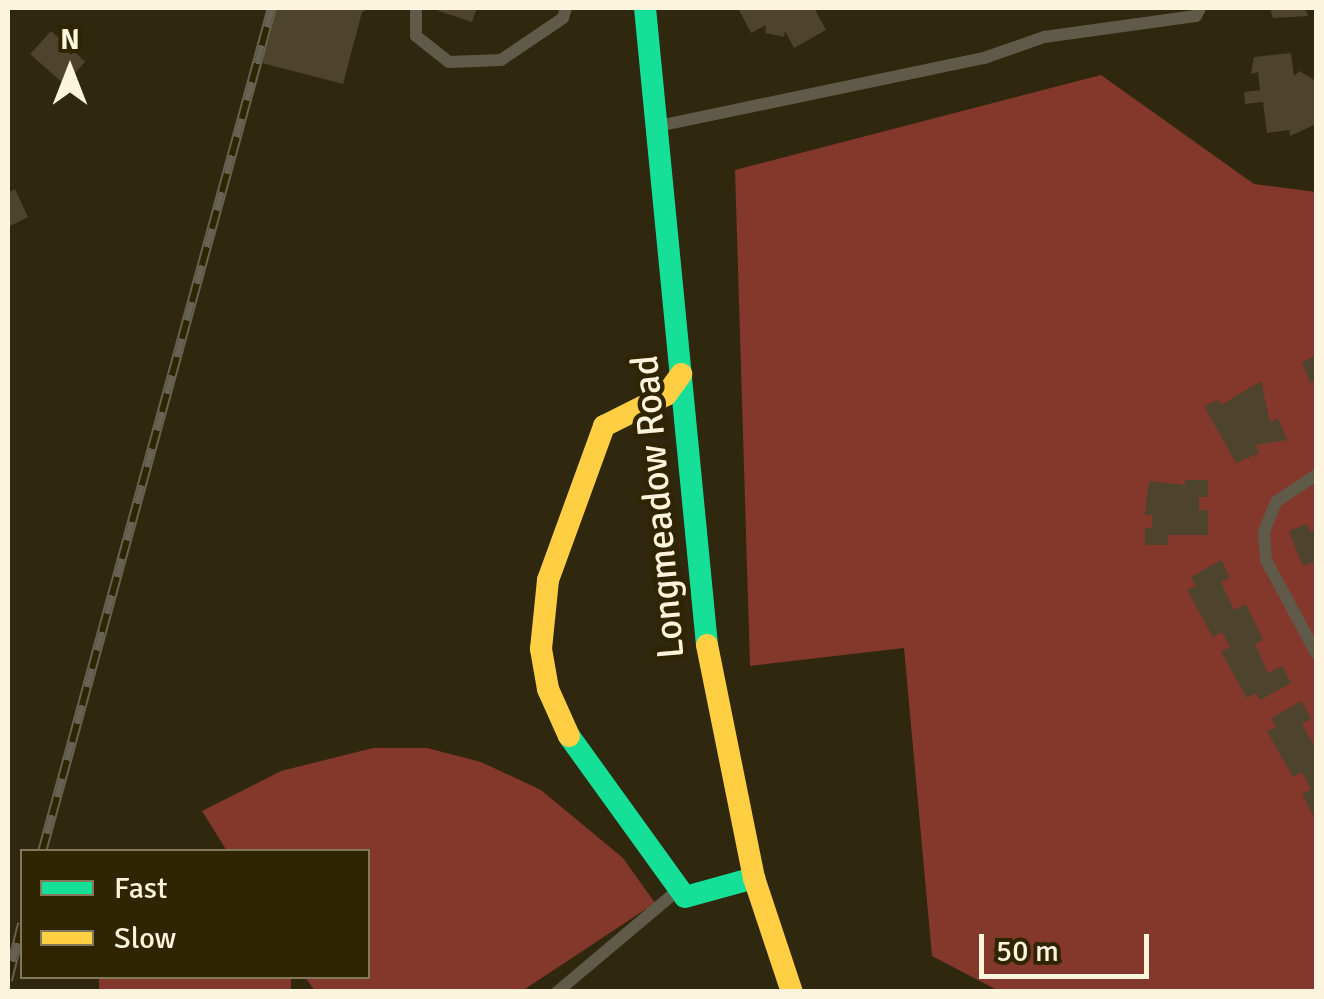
<!DOCTYPE html>
<style>
body{margin:0}
#map{position:relative;width:1324px;height:999px;overflow:hidden;background:#2f270e;font-family:Signika,sans-serif}
div>[style]{position:absolute}
.green>*{inset:0;background:#83382b;transform-origin:0 0}
.building>*{inset:0;background:#4e432c;transform-origin:0 0}
.lane>*{height:12px;margin:-6px;padding:0 6px;transform-origin:6px;border-radius:6px;background:#605a49}
.fast>*{height:22px;margin:-11px;padding:0 11px;transform-origin:11px;border-radius:11px;background:#16e098}
.slow>*{height:22px;margin:-11px;padding:0 11px;transform-origin:11px;border-radius:11px;background:#ffcf43}
.rail>*{height:10px;margin-top:-5px;transform-origin:0;background:repeating-linear-gradient(90deg,#302503 0 19px,#676251 0 38px);box-sizing:border-box;border-block:2px solid #676251}
span{translate:-50% -50%;white-space:nowrap;text-align:center;line-height:1.15;-webkit-text-stroke:9px #302503;paint-order:stroke}
.street-label{font-size:38px;color:#fdf4dd}
.frame{position:absolute;inset:0;border:10px solid #fdf4dd;pointer-events:none}
.legend{position:absolute;left:20px;top:849px;width:350px;height:130px;box-sizing:border-box;background:#302503;border:2px solid #82785a;margin:0;padding:12px 18px;list-style:none;font-size:30px;color:#fdf4dd}
.legend li{display:flex;align-items:center;gap:20px;height:50px}
.legend b{width:50px;border:2px solid #82785a}
.north{position:absolute;left:20px;top:20px;width:100px;height:100px;-webkit-text-stroke:8px #302503;paint-order:stroke;rotate:0deg;font-size:28px;font-weight:700;line-height:40px;text-align:center;color:#fdf4dd}
.north::after{content:'';display:block;margin:auto;width:35px;height:45px;background:#fdf4dd;clip-path:polygon(50% 0,100% 100%,50% 72%,0 100%)}
.scale{position:absolute;left:979px;top:934px;width:170px;height:45px;box-sizing:border-box;border:5px solid #fdf4dd;border-top:0;padding-left:12px;font-size:30px;line-height:35px;white-space:nowrap;color:#fdf4dd;-webkit-text-stroke:8px #302503;paint-order:stroke}
</style>
<div id="map">
<div class="green">
<i style="clip-path:polygon(1101px 75px,1254px 184px,1316px 192px,1316px 991px,999px 991px,932px 956px,904px 648px,750px 666px,735px 170px)"></i>
<i style="clip-path:polygon(373px 748px,427px 748px,481px 762px,541px 790px,623px 858px,655px 903px,522px 991px,315px 991px,305px 977px,368px 976px,368px 852px,227px 851px,202px 811px,281px 771px)"></i>
<i style="left:99px;top:977px;width:192px;height:17px"></i>
</div>
<div class="building">
<i style="clip-path:polygon(277px 8px,370px 8px,362px 12px,343px 84px,262px 63px)"></i>
<i style="clip-path:polygon(430px 8px,477px 8px,472px 22px)"></i>
<i style="clip-path:polygon(738px 8px,814px 8px,826px 30px,794px 48px,785px 31px,784px 37px,765px 33px,766px 25px,751px 33px)"></i>
<i style="clip-path:polygon(1270px 8px,1305px 8px,1308px 16px,1273px 18px)"></i>
<i style="left:51px;top:31px;width:46px;height:31px;rotate:42deg"></i>
<i style="clip-path:polygon(1291px 53px,1294px 76px,1299px 71px,1316px 81px,1316px 124px,1290px 136px,1289px 130px,1267px 133px,1263px 102px,1245px 104px,1244px 92px,1260px 90px,1258px 72px,1251px 74px,1254px 57px)"></i>
<i style="clip-path:polygon(15px 189px,28px 217px,8px 227px,8px 193px)"></i>
<i style="clip-path:polygon(1316px 356px,1316px 380px,1310px 383px,1302px 362px)"></i>
<i style="clip-path:polygon(1261px 381px,1270px 422px,1278px 418px,1287px 440px,1256px 445px,1259px 453px,1236px 463px,1204px 406px,1218px 400px,1221px 405px)"></i>
<i style="clip-path:polygon(1185px 480px,1208px 480px,1208px 497px,1199px 497px,1199px 510px,1208px 510px,1208px 535px,1168px 535px,1168px 545px,1145px 545px,1145px 528px,1152px 528px,1152px 515px,1145px 515px,1149px 481px,1185px 485px)"></i>
<i style="clip-path:polygon(1307px 524px,1310px 532px,1316px 529px,1316px 571px,1313px 562px,1303px 566px,1289px 531px)"></i>
<i style="clip-path:polygon(1221px 560px,1230px 578px,1221px 582px,1234px 610px,1246px 604px,1263px 640px,1255px 644px,1268px 673px,1282px 666px,1291px 683px,1260px 700px,1256px 693px,1247px 698px,1221px 652px,1230px 647px,1222px 632px,1213px 637px,1187px 590px,1196px 586px,1191px 577px)"></i>
<i style="clip-path:polygon(1302px 701px,1311px 719px,1302px 724px,1316px 749px,1316px 820px,1302px 794px,1311px 789px,1302px 772px,1293px 777px,1267px 731px,1276px 727px,1271px 718px)"></i>
</div>
<div class="lane">
<i style="left:416px;top:8px;width:28px;rotate:90deg"></i>
<i style="left:416px;top:36px;width:42px;rotate:38.2deg"></i>
<i style="left:449px;top:62px;width:52px;rotate:-2.2deg"></i>
<i style="left:501px;top:60px;width:75px;rotate:-34.1deg"></i>
<i style="left:563px;top:18px;width:10px;rotate:-73deg"></i>
<i style="left:663px;top:125px;width:328px;rotate:-11.8deg"></i>
<i style="left:984px;top:58px;width:64px;rotate:-19.3deg"></i>
<i style="left:1044px;top:37px;width:153px;rotate:-7.9deg"></i>
<i style="left:1196px;top:16px;width:9px;rotate:-63deg"></i>
<i style="left:1316px;top:475px;width:48px;rotate:146deg"></i>
<i style="left:1276px;top:502px;width:32px;rotate:112deg"></i>
<i style="left:1264px;top:532px;width:28px;rotate:86deg"></i>
<i style="left:1266px;top:560px;width:106px;rotate:61.7deg"></i>
<i style="left:557px;top:992px;width:157px;rotate:-40.1deg"></i>
</div>
<div class="fast">
<i style="left:645px;top:8px;width:640px;rotate:84.44deg"></i>
<i style="left:569px;top:736px;width:198px;rotate:54.2deg"></i>
<i style="left:685px;top:897px;width:72px;rotate:-15.4deg"></i>
</div>
<div class="slow">
<i style="left:707px;top:645px;width:238px;rotate:78.6deg"></i>
<i style="left:754px;top:878px;width:120px;rotate:71.6deg"></i>
<i style="left:569px;top:736px;width:51px;rotate:-114.1deg"></i>
<i style="left:548px;top:689px;width:41px;rotate:-99.9deg"></i>
<i style="left:541px;top:649px;width:69px;rotate:-84.2deg"></i>
<i style="left:548px;top:580px;width:164px;rotate:-70deg"></i>
<i style="left:604px;top:426px;width:69px;rotate:-26.6deg"></i>
<i style="left:666px;top:395px;width:26px;rotate:-54deg"></i>
</div>
<div class="rail">
<i style="left:42px;top:852px;width:875px;rotate:-74.76deg"></i>
<i style="left:8px;top:980px;width:58px;rotate:-76deg"></i>
</div>
<div class="street-label">
<span style="left:658px;top:507px;rotate:-95deg">Longmeadow Road</span>
</div>
<div class="frame"></div>
<ul class="legend">
<li><b style="height:12px;background:#16e098"></b>Fast</li>
<li><b style="height:12px;background:#ffcf43"></b>Slow</li>
</ul>
<div class="north">N</div>
<div class="scale">50 m</div>
</div>
